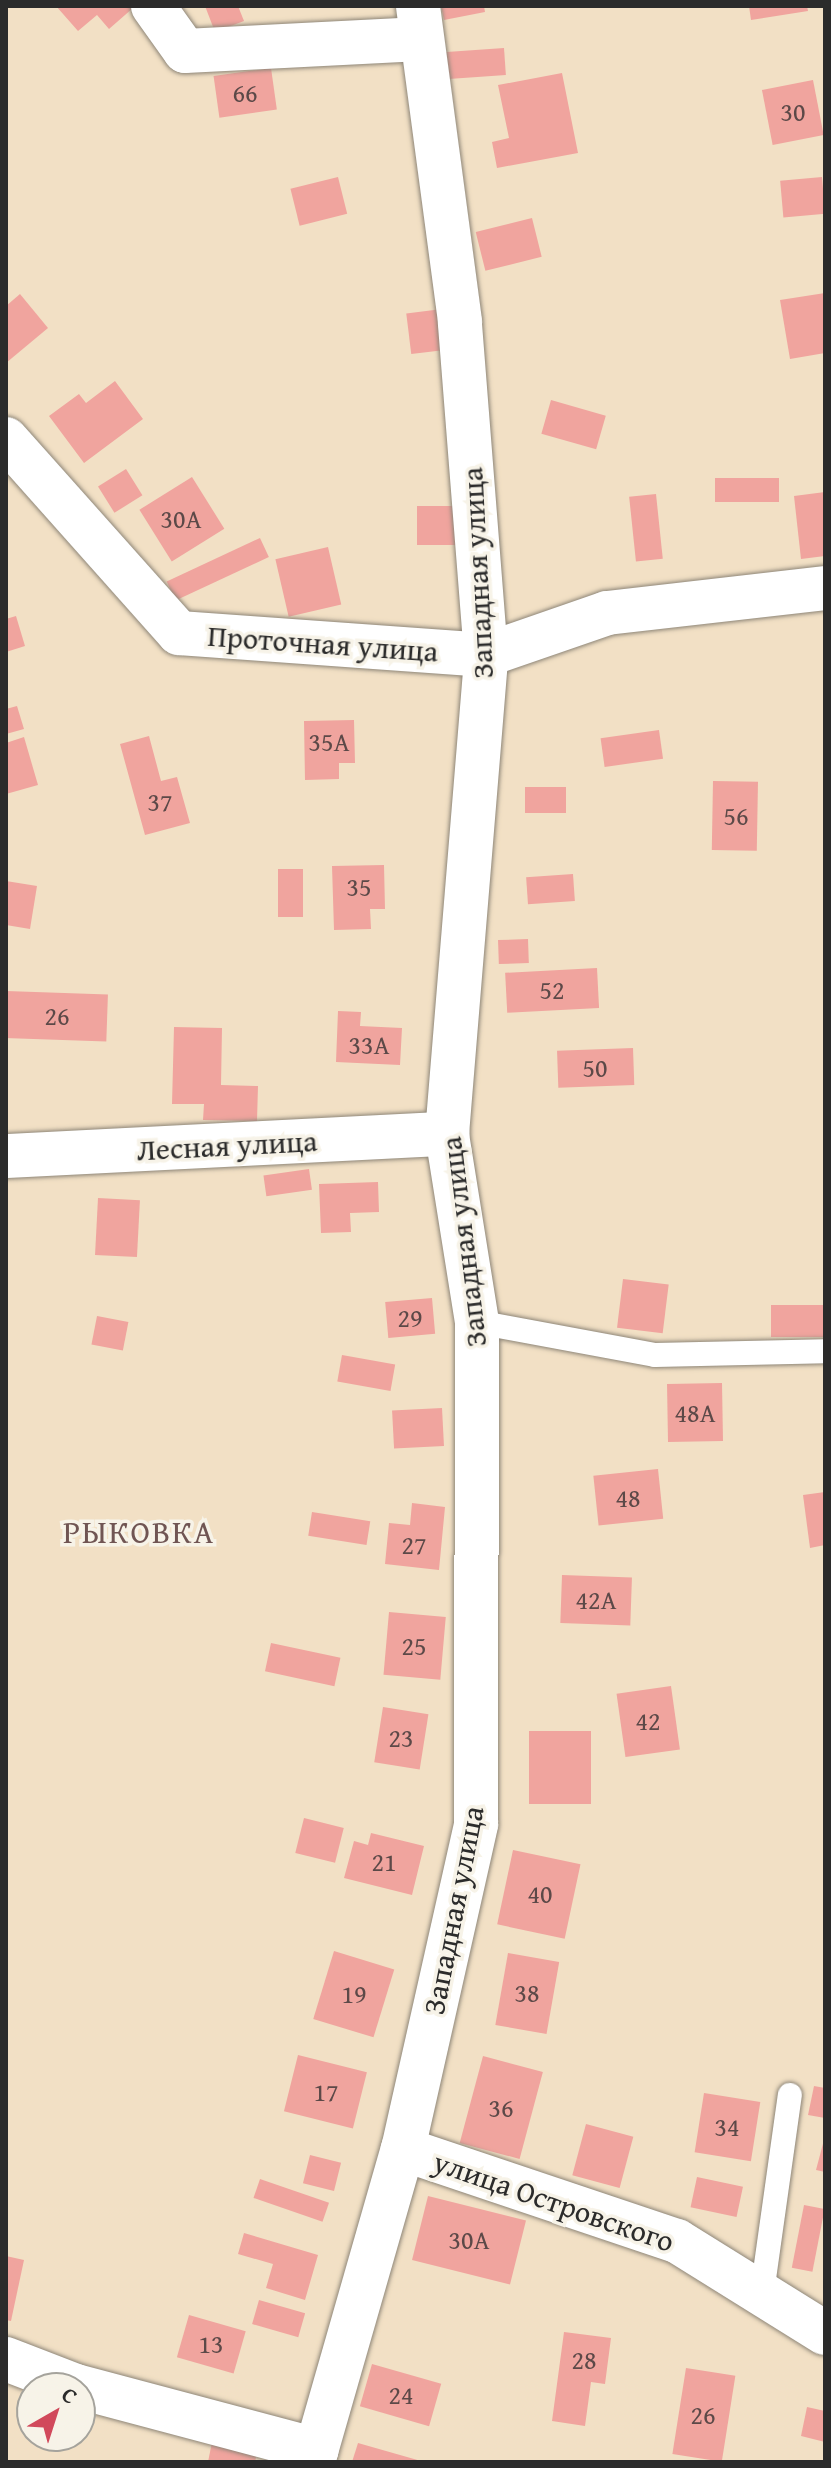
<!DOCTYPE html>
<meta charset="utf-8">
<style>
body{margin:0}
#map{position:relative;width:831px;height:2468px;overflow:hidden;background:#f2e0c5;font-family:"Gentium Book Plus",serif}
div>[style]{position:absolute}
.building>*{inset:0;background:#f0a49e;transform-origin:0 0}
.roads{filter:drop-shadow(0 0 2px #8e8678) drop-shadow(0 0 2px #8e8678)}
.lane>*{height:24px;margin:-12px;padding:0 12px;transform-origin:12px;border-radius:12px;background:#fff}
.street>*{height:44px;margin:-22px;padding:0 22px;transform-origin:22px;border-radius:22px;background:#fff}
span{translate:-50% -50%;white-space:nowrap;text-align:center;line-height:1.15;-webkit-text-stroke:7px #f7f3e8;paint-order:stroke}
.number-label{font-size:26px;color:#5c4948}
.number-label span{-webkit-text-stroke-width:0}
.street-label{font-size:30px;color:#2b2b2b}
.neighbourhood-label{font-size:32px;color:#705553;letter-spacing:2px}
.frame{position:absolute;inset:0;border:8px solid #2b2b2b;pointer-events:none}
.north{position:absolute;left:16px;top:2372px;width:80px;height:80px;box-sizing:border-box;background:#f7f3e8;border:2px solid #a5a39c;border-radius:50%;rotate:39deg;font-size:22px;font-weight:700;line-height:32px;text-align:center;color:#2b2b2b}
.north::after{content:'';display:block;margin:auto;width:28px;height:36px;background:#d1495b;clip-path:polygon(50% 0,100% 100%,50% 72%,0 100%)}
</style>
<div id="map">
<div class="building">
<i style="clip-path:polygon(56px 6px,131px 6px,133px 8px,109px 29px,97px 15px,78px 31px)"></i>
<i style="clip-path:polygon(205px 6px,238px 6px,244px 21px,215px 32px)"></i>
<i style="clip-path:polygon(441px 6px,484px 6px,485px 12px,444px 20px)"></i>
<i style="clip-path:polygon(749px 6px,807px 6px,808px 11px,751px 20px)"></i>
<i style="left:504px;top:48px;width:27px;height:61px;rotate:86deg"></i>
<i style="left:271px;top:68px;width:42px;height:58px;rotate:82deg"></i>
<i style="clip-path:polygon(562px 73px,578px 153px,497px 168px,492px 142px,509px 138px,498px 85px)"></i>
<i style="left:813px;top:80px;width:56px;height:52px;rotate:79deg"></i>
<i style="left:338px;top:177px;width:38px;height:49px;rotate:76deg"></i>
<i style="left:822px;top:177px;width:37px;height:42px;rotate:85deg"></i>
<i style="left:532px;top:218px;width:40px;height:58px;rotate:76deg"></i>
<i style="clip-path:polygon(825px 293px,825px 353px,790px 359px,780px 300px)"></i>
<i style="clip-path:polygon(20px 294px,48px 328px,6px 363px,6px 306px)"></i>
<i style="left:442px;top:309px;width:41px;height:36px;rotate:83deg"></i>
<i style="clip-path:polygon(115px 381px,143px 419px,84px 463px,49px 416px,79px 394px,86px 403px)"></i>
<i style="left:551px;top:400px;width:57px;height:35px;rotate:16deg"></i>
<i style="left:126px;top:469px;width:31px;height:33px;rotate:58deg"></i>
<i style="left:192px;top:477px;width:61px;height:62px;rotate:58deg"></i>
<i style="left:715px;top:478px;width:64px;height:24px"></i>
<i style="clip-path:polygon(825px 492px,825px 556px,801px 559px,794px 496px)"></i>
<i style="left:656px;top:494px;width:65px;height:27px;rotate:84deg"></i>
<i style="left:457px;top:506px;width:39px;height:40px;rotate:90deg"></i>
<i style="left:260px;top:538px;width:21px;height:103px;rotate:65deg"></i>
<i style="left:328px;top:547px;width:59px;height:54px;rotate:77deg"></i>
<i style="clip-path:polygon(16px 616px,25px 646px,6px 652px,6px 619px)"></i>
<i style="clip-path:polygon(17px 706px,24px 729px,6px 734px,6px 709px)"></i>
<i style="clip-path:polygon(354px 720px,355px 763px,339px 763px,339px 779px,305px 780px,304px 721px)"></i>
<i style="left:659px;top:730px;width:29px;height:59px;rotate:82deg"></i>
<i style="clip-path:polygon(149px 736px,161px 781px,177px 777px,190px 823px,145px 835px,120px 744px)"></i>
<i style="clip-path:polygon(24px 737px,38px 785px,6px 794px,6px 743px)"></i>
<i style="left:713px;top:781px;width:45px;height:69px;rotate:1deg"></i>
<i style="left:525px;top:787px;width:41px;height:26px"></i>
<i style="clip-path:polygon(384px 865px,385px 909px,370px 909px,371px 929px,334px 930px,332px 866px)"></i>
<i style="left:303px;top:869px;width:48px;height:25px;rotate:90deg"></i>
<i style="left:573px;top:874px;width:27px;height:47px;rotate:86deg"></i>
<i style="clip-path:polygon(6px 881px,37px 886px,30px 929px,6px 925px)"></i>
<i style="left:528px;top:939px;width:24px;height:30px;rotate:88deg"></i>
<i style="left:597px;top:968px;width:40px;height:92px;rotate:87deg"></i>
<i style="left:6px;top:991px;width:102px;height:47px;rotate:2deg"></i>
<i style="clip-path:polygon(338px 1011px,361px 1012px,360px 1026px,402px 1028px,400px 1065px,336px 1062px)"></i>
<i style="clip-path:polygon(174px 1027px,222px 1028px,221px 1085px,258px 1086px,257px 1121px,203px 1120px,204px 1104px,172px 1104px)"></i>
<i style="left:633px;top:1048px;width:37px;height:76px;rotate:88deg"></i>
<i style="left:309px;top:1169px;width:21px;height:46px;rotate:82deg"></i>
<i style="clip-path:polygon(378px 1182px,379px 1212px,350px 1213px,351px 1232px,321px 1233px,319px 1184px)"></i>
<i style="left:98px;top:1198px;width:42px;height:57px;rotate:3deg"></i>
<i style="left:623px;top:1279px;width:46px;height:49px;rotate:7deg"></i>
<i style="left:432px;top:1298px;width:36px;height:47px;rotate:85deg"></i>
<i style="left:825px;top:1305px;width:32px;height:54px;rotate:90deg"></i>
<i style="left:97px;top:1316px;width:32px;height:29px;rotate:11deg"></i>
<i style="left:342px;top:1355px;width:54px;height:27px;rotate:10deg"></i>
<i style="left:722px;top:1383px;width:58px;height:55px;rotate:89deg"></i>
<i style="left:442px;top:1408px;width:38px;height:50px;rotate:87deg"></i>
<i style="left:658px;top:1469px;width:50px;height:65px;rotate:84deg"></i>
<i style="clip-path:polygon(825px 1492px,825px 1545px,810px 1548px,803px 1495px)"></i>
<i style="clip-path:polygon(412px 1503px,445px 1507px,439px 1570px,385px 1564px,389px 1523px,410px 1525px)"></i>
<i style="left:312px;top:1512px;width:59px;height:24px;rotate:9deg"></i>
<i style="left:562px;top:1575px;width:70px;height:48px;rotate:2deg"></i>
<i style="left:389px;top:1612px;width:57px;height:63px;rotate:5deg"></i>
<i style="left:271px;top:1643px;width:71px;height:29px;rotate:12deg"></i>
<i style="left:671px;top:1686px;width:64px;height:55px;rotate:82deg"></i>
<i style="left:383px;top:1707px;width:46px;height:56px;rotate:9deg"></i>
<i style="left:529px;top:1731px;width:62px;height:73px"></i>
<i style="left:304px;top:1818px;width:41px;height:36px;rotate:14deg"></i>
<i style="clip-path:polygon(371px 1833px,424px 1846px,412px 1895px,344px 1878px,354px 1841px,368px 1845px)"></i>
<i style="left:513px;top:1850px;width:69px;height:76px;rotate:12deg"></i>
<i style="left:334px;top:1951px;width:63px;height:71px;rotate:17deg"></i>
<i style="left:508px;top:1953px;width:52px;height:73px;rotate:10deg"></i>
<i style="left:298px;top:2055px;width:71px;height:58px;rotate:14deg"></i>
<i style="left:483px;top:2056px;width:62px;height:90px;rotate:15deg"></i>
<i style="clip-path:polygon(814px 2086px,825px 2088px,825px 2118px,808px 2115px)"></i>
<i style="left:704px;top:2093px;width:57px;height:60px;rotate:9deg"></i>
<i style="left:586px;top:2124px;width:49px;height:53px;rotate:15deg"></i>
<i style="clip-path:polygon(825px 2136px,825px 2172px,816px 2170px)"></i>
<i style="left:310px;top:2155px;width:32px;height:29px;rotate:14deg"></i>
<i style="left:697px;top:2177px;width:47px;height:31px;rotate:12deg"></i>
<i style="left:260px;top:2179px;width:73px;height:20px;rotate:19deg"></i>
<i style="left:428px;top:2196px;width:101px;height:66px;rotate:14deg"></i>
<i style="left:804px;top:2205px;width:21px;height:64px;rotate:11deg"></i>
<i style="clip-path:polygon(244px 2233px,318px 2255px,305px 2300px,266px 2288px,273px 2264px,238px 2254px)"></i>
<i style="clip-path:polygon(6px 2256px,24px 2260px,11px 2321px,6px 2320px)"></i>
<i style="left:259px;top:2300px;width:48px;height:25px;rotate:16deg"></i>
<i style="left:189px;top:2315px;width:59px;height:44px;rotate:16deg"></i>
<i style="clip-path:polygon(564px 2332px,611px 2338px,605px 2384px,591px 2382px,585px 2426px,552px 2421px)"></i>
<i style="left:372px;top:2364px;width:72px;height:44px;rotate:16deg"></i>
<i style="left:686px;top:2368px;width:50px;height:87px;rotate:9deg"></i>
<i style="clip-path:polygon(807px 2407px,825px 2411px,825px 2442px,801px 2436px)"></i>
<i style="clip-path:polygon(212px 2442px,257px 2453px,255px 2462px,208px 2462px)"></i>
<i style="clip-path:polygon(358px 2443px,421px 2461px,421px 2462px,352px 2462px)"></i>
</div>
<div class="roads">
<div class="lane">
<i style="left:477px;top:1322px;width:181px;rotate:10.5deg"></i>
<i style="left:655px;top:1355px;width:170px;rotate:-1.3deg"></i>
<i style="left:762px;top:2293px;width:200px;rotate:-82deg"></i>
</div>
<div class="street">
<i style="left:153px;top:6px;width:55px;rotate:54.6deg"></i>
<i style="left:185px;top:51px;width:236px;rotate:-2.9deg"></i>
<i style="left:6px;top:439px;width:260px;rotate:48.3deg"></i>
<i style="left:179px;top:633px;width:308px;rotate:4.1deg"></i>
<i style="left:486px;top:655px;width:128px;rotate:-19.1deg"></i>
<i style="left:607px;top:613px;width:219px;rotate:-6.5deg"></i>
<i style="left:6px;top:1156px;width:442px;rotate:-2.9deg"></i>
<i style="left:403px;top:2149px;width:289px;rotate:18.6deg"></i>
<i style="left:677px;top:2241px;width:174px;rotate:31.9deg"></i>
<i style="left:6px;top:2359px;width:75px;rotate:21.1deg"></i>
<i style="left:76px;top:2386px;width:249px;rotate:14.9deg"></i>
<i style="left:313px;top:2462px;width:326px;rotate:-74deg"></i>
<i style="left:403px;top:2149px;width:333px;rotate:-77.3deg"></i>
<i style="left:476px;top:1824px;width:502px;rotate:-89.89deg"></i>
<i style="left:477px;top:1322px;width:190px;rotate:-99.1deg"></i>
<i style="left:447px;top:1134px;width:481px;rotate:-85.3deg"></i>
<i style="left:486px;top:655px;width:335px;rotate:-94.5deg"></i>
<i style="left:460px;top:321px;width:318px;rotate:-97.6deg"></i>
</div>
</div>
<div class="number-label">
<span style="left:245px;top:93px">66</span>
<span style="left:793px;top:112px">30</span>
<span style="left:181px;top:519px">30А</span>
<span style="left:329px;top:742px">35А</span>
<span style="left:160px;top:802px">37</span>
<span style="left:736px;top:816px">56</span>
<span style="left:359px;top:887px">35</span>
<span style="left:552px;top:990px">52</span>
<span style="left:57px;top:1016px">26</span>
<span style="left:369px;top:1045px">33А</span>
<span style="left:595px;top:1068px">50</span>
<span style="left:410px;top:1318px">29</span>
<span style="left:695px;top:1413px">48А</span>
<span style="left:628px;top:1498px">48</span>
<span style="left:414px;top:1545px">27</span>
<span style="left:596px;top:1600px">42А</span>
<span style="left:414px;top:1646px">25</span>
<span style="left:648px;top:1721px">42</span>
<span style="left:401px;top:1738px">23</span>
<span style="left:384px;top:1862px">21</span>
<span style="left:540px;top:1894px">40</span>
<span style="left:527px;top:1993px">38</span>
<span style="left:354px;top:1994px">19</span>
<span style="left:326px;top:2092px">17</span>
<span style="left:501px;top:2108px">36</span>
<span style="left:727px;top:2127px">34</span>
<span style="left:469px;top:2240px">30А</span>
<span style="left:211px;top:2344px">13</span>
<span style="left:584px;top:2360px">28</span>
<span style="left:401px;top:2395px">24</span>
<span style="left:703px;top:2415px">26</span>
</div>
<div class="street-label">
<span style="left:477px;top:573px;rotate:-93deg">Западная улица</span>
<span style="left:323px;top:643px;rotate:4deg">Проточная улица</span>
<span style="left:227px;top:1145px;rotate:-3deg">Лесная улица</span>
<span style="left:463px;top:1242px;rotate:-97deg">Западная улица</span>
<span style="left:453px;top:1910px;rotate:-79deg">Западная улица</span>
<span style="left:554px;top:2201px;rotate:19deg">улица Островского</span>
</div>
<div class="neighbourhood-label">
<span style="left:139px;top:1532px">РЫКОВКА</span>
</div>
<div class="frame"></div>
<div class="north">С</div>
</div>
